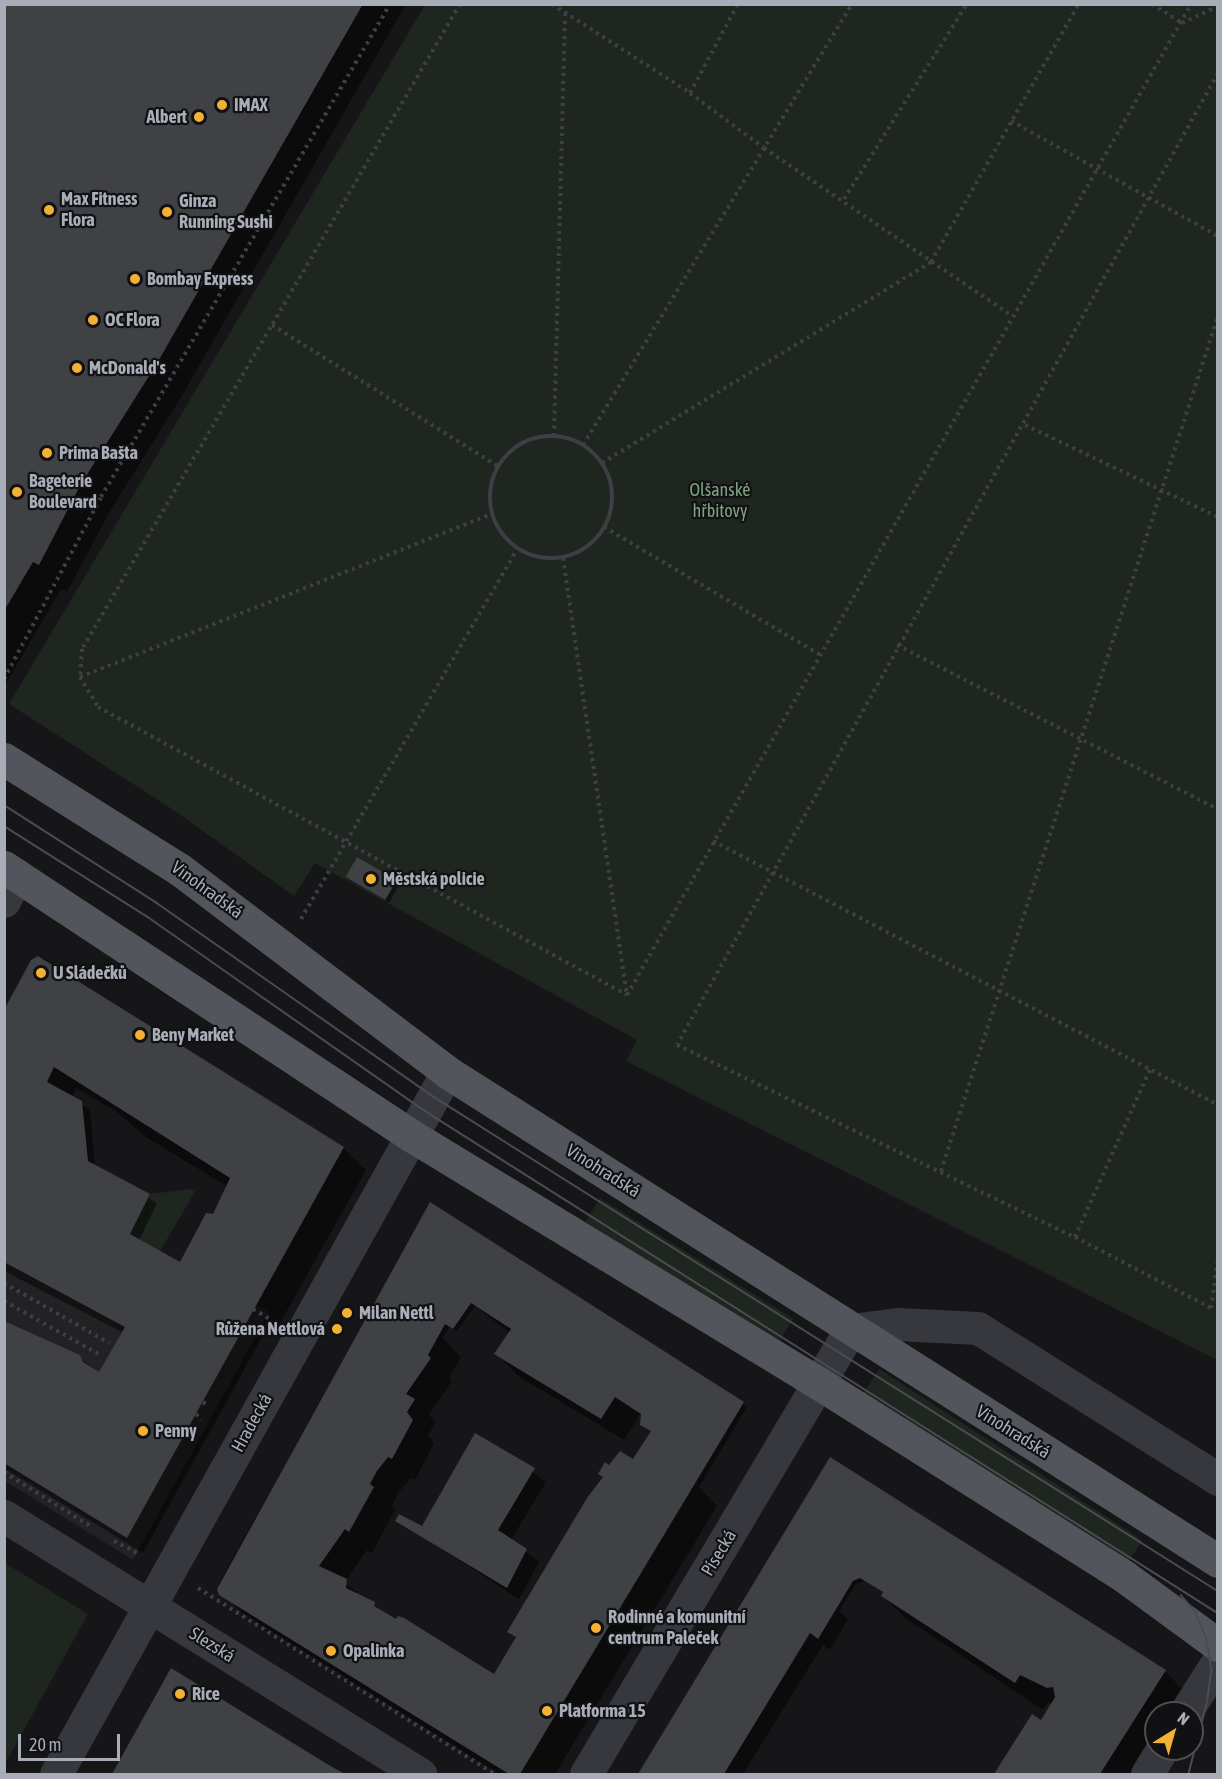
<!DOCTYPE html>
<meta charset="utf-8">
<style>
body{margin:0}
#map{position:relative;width:1222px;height:1779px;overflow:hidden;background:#161618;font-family:"Asap Condensed",sans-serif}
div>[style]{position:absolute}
.built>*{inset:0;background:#222225}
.green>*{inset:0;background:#1e261f;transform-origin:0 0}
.shadow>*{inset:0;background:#0007}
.building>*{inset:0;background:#404145;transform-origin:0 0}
.path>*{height:4px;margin-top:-2px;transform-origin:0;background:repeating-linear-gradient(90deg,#3d3f44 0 3px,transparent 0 7.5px)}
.path>.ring{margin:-2px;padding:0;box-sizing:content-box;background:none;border:4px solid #3d3f44;border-radius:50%}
.minor>*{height:33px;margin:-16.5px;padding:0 16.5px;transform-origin:16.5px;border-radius:16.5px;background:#37383d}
.major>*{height:33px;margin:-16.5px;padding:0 16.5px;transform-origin:16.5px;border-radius:16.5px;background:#53555c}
.tram>*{height:1.5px;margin:-0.75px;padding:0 0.75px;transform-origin:0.75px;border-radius:0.75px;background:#4a4c52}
.dots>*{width:16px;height:16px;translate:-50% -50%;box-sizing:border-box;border:3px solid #111113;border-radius:50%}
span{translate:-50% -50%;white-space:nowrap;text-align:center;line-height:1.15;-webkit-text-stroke:4.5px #111113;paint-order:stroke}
.poi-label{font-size:18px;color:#a8adb8;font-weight:700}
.left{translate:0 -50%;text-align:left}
.right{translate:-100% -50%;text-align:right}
.park-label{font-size:18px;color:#7fa381}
.street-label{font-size:18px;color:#a8adb8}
.frame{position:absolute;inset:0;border:6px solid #a8adb8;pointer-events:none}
.north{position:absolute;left:1144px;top:1701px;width:60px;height:60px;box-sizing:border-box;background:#111113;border:2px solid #4d4f55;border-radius:50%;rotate:37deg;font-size:16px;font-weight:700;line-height:24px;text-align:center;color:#a8adb8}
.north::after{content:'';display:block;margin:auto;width:21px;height:27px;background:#f2b134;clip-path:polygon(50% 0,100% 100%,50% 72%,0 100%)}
.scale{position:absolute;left:18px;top:1734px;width:102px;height:27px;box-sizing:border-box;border:3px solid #a8adb8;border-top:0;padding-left:8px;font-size:18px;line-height:21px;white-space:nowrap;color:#a8adb8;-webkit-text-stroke:4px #111113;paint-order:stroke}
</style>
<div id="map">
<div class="built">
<i style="clip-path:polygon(4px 1155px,130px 1234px,269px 1312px,133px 1560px,5px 1481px)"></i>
</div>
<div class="green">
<i style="clip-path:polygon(evenodd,425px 5px,1217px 5px,1217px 1360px,626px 1061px,637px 1040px,315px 863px,294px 896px,172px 809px,9px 704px,425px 5px,357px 857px,397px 880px,386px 900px,345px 878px,357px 857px)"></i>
<i style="clip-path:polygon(191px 1189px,195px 1192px,160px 1251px,130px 1234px,150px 1194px)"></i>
<i style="left:600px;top:1198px;width:228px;height:28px;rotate:32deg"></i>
<i style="left:879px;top:1369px;width:314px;height:32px;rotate:33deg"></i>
<i style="clip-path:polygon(5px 1563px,88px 1614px,5px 1764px)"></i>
</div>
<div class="shadow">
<i style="clip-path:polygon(4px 4px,406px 4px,183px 394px,109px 513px,67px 592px,61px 589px,4px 687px)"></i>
<i style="clip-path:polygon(347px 877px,396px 881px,400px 884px,389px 903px)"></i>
<i style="clip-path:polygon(evenodd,43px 958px,343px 1148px,366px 1170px,279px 1325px,271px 1321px,143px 1553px,4px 1468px,4px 1323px,79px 1357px,100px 1374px,124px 1333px,4px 1271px,4px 1015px,33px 960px,43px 958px,76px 1088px,116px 1111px,144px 1136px,230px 1188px,181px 1264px,139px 1240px,157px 1203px,95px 1167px,90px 1110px,72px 1097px,76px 1088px)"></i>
<i style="clip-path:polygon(evenodd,431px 1204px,747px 1407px,699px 1487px,717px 1506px,555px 1774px,499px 1774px,242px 1613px,219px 1590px,219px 1583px,431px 1204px,475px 1306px,510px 1333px,496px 1353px,518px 1376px,624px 1440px,643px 1410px,641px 1425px,652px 1432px,633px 1461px,610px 1467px,509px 1631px,517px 1639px,495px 1676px,385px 1614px,344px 1583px,367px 1550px,372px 1553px,395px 1510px,392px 1506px,398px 1493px,411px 1478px,415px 1480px,434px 1443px,428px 1435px,436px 1423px,429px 1415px,452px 1381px,449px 1378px,461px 1357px,443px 1338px,449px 1327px,457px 1331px,475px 1306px)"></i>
<i style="clip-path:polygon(501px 1449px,546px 1482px,511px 1540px,539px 1562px,519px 1599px,397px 1520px,422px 1528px)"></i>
<i style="clip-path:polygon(831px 1459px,1165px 1671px,1187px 1694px,1174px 1713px,1156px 1713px,1156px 1742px,1135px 1774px,995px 1774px,1032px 1716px,1041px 1722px,1052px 1704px,1048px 1702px,1043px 1710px,905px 1618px,883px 1596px,884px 1593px,865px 1581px,856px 1584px,839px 1611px,848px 1619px,830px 1650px,823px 1645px,743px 1774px,640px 1774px)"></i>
<i style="clip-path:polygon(172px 1670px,342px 1774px,114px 1774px)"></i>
</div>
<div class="building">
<i style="clip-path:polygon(4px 4px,363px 4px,156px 365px,81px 484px,39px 565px,33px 562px,4px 611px)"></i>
<i style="left:357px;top:857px;width:46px;height:23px;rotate:30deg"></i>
<i style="clip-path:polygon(evenodd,38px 956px,344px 1147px,127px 1538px,4px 1463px,4px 1321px,80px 1355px,83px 1362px,99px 1372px,125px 1327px,4px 1262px,4px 1010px,31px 960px,38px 956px,54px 1067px,230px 1178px,213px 1214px,206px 1213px,180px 1262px,130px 1234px,150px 1194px,88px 1161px,82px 1101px,47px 1082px,54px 1067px)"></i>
<i style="clip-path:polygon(evenodd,430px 1202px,744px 1402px,520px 1774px,509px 1774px,219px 1595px,217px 1589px,430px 1202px,471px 1303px,511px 1329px,494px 1354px,601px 1419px,615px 1397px,641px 1414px,640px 1425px,651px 1431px,633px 1459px,620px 1451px,609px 1465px,605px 1462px,598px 1474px,603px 1477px,587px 1498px,507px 1632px,516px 1637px,494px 1674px,404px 1618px,398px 1616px,396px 1619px,374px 1606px,375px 1602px,346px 1588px,347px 1579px,319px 1566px,345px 1529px,349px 1532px,374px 1487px,370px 1484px,377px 1471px,388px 1457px,392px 1459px,413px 1420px,407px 1412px,415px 1399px,406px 1394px,431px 1358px,428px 1355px,445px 1324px,453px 1329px,471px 1303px)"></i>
<i style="clip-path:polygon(475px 1433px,535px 1468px,498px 1530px,527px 1549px,507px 1588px,395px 1521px,399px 1514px,422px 1526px)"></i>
<i style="clip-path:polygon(830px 1457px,1166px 1670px,1100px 1774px,994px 1774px,1032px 1714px,1041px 1720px,1055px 1697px,1053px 1687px,1047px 1688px,1020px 1675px,1015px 1683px,881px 1596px,883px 1592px,860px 1578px,853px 1581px,818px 1639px,810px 1633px,724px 1774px,638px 1774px)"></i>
<i style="clip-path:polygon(171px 1668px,327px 1764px,345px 1774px,112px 1774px)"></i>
</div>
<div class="path">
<i style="left:460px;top:4px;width:748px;rotate:120.37deg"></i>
<i style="left:82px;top:649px;width:28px;rotate:94deg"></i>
<i style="left:80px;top:677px;width:35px;rotate:59deg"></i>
<i style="left:98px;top:707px;width:602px;rotate:28.56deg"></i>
<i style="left:552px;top:4px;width:164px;rotate:32.8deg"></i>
<i style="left:690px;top:93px;width:92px;rotate:36.6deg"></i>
<i style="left:764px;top:148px;width:300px;rotate:34.1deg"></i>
<i style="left:1152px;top:4px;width:36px;rotate:32deg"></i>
<i style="left:1182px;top:23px;width:40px;rotate:-25deg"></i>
<i style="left:1218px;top:73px;width:1112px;rotate:119.1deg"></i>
<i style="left:677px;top:1045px;width:442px;rotate:25.8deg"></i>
<i style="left:1075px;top:1237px;width:153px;rotate:27.6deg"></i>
<i style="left:1211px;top:1308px;width:50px;rotate:-82deg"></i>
<i style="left:690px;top:93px;width:101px;rotate:-61.7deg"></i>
<i style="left:1011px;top:121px;width:237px;rotate:29.1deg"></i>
<i style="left:844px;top:199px;width:231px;rotate:-57.8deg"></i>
<i style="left:272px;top:325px;width:266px;rotate:32deg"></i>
<i style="left:1025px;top:425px;width:214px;rotate:25.5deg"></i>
<i class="ring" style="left:490px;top:436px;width:118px;height:118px"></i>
<i style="left:554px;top:436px;width:422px;rotate:-88.5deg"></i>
<i style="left:583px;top:445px;width:517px;rotate:-58.62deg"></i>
<i style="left:602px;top:463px;width:386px;rotate:-31.4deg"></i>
<i style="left:931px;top:262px;width:297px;rotate:-60.2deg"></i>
<i style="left:604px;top:527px;width:253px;rotate:30.6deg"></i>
<i style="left:563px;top:558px;width:442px;rotate:81.7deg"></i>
<i style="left:897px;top:645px;width:360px;rotate:27.1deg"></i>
<i style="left:80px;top:677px;width:443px;rotate:-21.6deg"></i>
<i style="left:4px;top:679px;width:206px;rotate:-61.9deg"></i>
<i style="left:101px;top:497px;width:571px;rotate:-59.62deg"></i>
<i style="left:713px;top:841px;width:570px;rotate:27.6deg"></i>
<i style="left:301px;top:919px;width:428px;rotate:-59.7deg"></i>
<i style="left:627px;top:995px;width:1140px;rotate:-60.35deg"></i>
<i style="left:941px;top:1171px;width:899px;rotate:-72.05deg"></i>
<i style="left:20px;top:1183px;width:129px;rotate:27.2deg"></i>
<i style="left:1075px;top:1237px;width:184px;rotate:-65.9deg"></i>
<i style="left:4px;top:1283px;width:121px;rotate:29.7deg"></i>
<i style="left:4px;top:1301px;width:112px;rotate:29.3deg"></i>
<i style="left:253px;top:1309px;width:21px;rotate:31deg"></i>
<i style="left:4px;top:1341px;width:23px;rotate:23deg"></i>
<i style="left:203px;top:1402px;width:7px;rotate:34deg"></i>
<i style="left:196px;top:1414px;width:8px;rotate:40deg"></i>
<i style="left:4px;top:1472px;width:102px;rotate:32.1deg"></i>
<i style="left:114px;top:1541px;width:29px;rotate:27deg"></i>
<i style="left:198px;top:1588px;width:350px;rotate:32.1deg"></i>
</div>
<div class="minor">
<i style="left:4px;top:901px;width:29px;rotate:-63deg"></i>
<i style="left:4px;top:1516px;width:490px;rotate:31.8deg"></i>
<i style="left:1185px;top:1713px;width:62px;rotate:-57.6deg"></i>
<i style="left:56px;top:1774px;width:804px;rotate:-60.88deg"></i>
<i style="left:586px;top:1774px;width:517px;rotate:-59.26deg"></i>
<i style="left:850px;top:1330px;width:48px;rotate:-7.1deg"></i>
<i style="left:898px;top:1324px;width:80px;rotate:2.9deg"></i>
<i style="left:978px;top:1328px;width:284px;rotate:32.2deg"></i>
<i style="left:1147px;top:1774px;width:29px;rotate:-59deg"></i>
</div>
<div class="major">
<i style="left:4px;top:759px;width:207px;rotate:32.2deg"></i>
<i style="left:179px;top:869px;width:336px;rotate:37.1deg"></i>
<i style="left:447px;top:1072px;width:913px;rotate:32.38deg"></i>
<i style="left:4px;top:867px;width:489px;rotate:33.4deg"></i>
<i style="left:412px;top:1136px;width:477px;rotate:31.3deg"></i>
<i style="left:820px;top:1384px;width:361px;rotate:32.3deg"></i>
<i style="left:1125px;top:1577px;width:115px;rotate:36.2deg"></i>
</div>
<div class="tram">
<i style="left:4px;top:805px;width:182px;rotate:32.6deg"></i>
<i style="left:157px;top:903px;width:338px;rotate:35deg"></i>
<i style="left:434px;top:1097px;width:927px;rotate:32.22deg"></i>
<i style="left:4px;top:826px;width:170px;rotate:32.3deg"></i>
<i style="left:148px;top:917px;width:338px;rotate:35deg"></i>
<i style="left:425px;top:1111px;width:939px;rotate:32.34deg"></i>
<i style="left:1181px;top:1595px;width:23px;rotate:50deg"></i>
<i style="left:1196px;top:1613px;width:25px;rotate:67deg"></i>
<i style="left:1206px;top:1636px;width:35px;rotate:80deg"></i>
<i style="left:1212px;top:1670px;width:30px;rotate:98deg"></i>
<i style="left:1208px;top:1700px;width:76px;rotate:104.4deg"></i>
</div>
<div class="dots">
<i style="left:222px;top:105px;background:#f2b134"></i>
<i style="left:199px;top:117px;background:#f2b134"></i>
<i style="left:49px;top:210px;background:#f2b134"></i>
<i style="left:167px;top:212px;background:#f2b134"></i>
<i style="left:135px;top:279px;background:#f2b134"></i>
<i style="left:93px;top:320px;background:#f2b134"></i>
<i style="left:77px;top:368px;background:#f2b134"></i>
<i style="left:47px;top:453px;background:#f2b134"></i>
<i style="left:17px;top:492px;background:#f2b134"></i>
<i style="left:371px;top:879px;background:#f2b134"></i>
<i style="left:41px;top:973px;background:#f2b134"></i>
<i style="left:140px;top:1035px;background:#f2b134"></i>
<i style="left:347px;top:1313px;background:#f2b134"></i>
<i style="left:337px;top:1329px;background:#f2b134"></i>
<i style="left:143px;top:1431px;background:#f2b134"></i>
<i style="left:596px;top:1628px;background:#f2b134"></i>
<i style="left:331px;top:1651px;background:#f2b134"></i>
<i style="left:180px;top:1694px;background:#f2b134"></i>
<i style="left:547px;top:1711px;background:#f2b134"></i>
</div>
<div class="poi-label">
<span class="left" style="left:234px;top:105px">IMAX</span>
<span class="right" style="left:187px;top:117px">Albert</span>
<span class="left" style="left:61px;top:210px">Max Fitness<br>Flora</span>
<span class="left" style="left:179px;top:212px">Ginza<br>Running Sushi</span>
<span class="left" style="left:147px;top:279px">Bombay Express</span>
<span class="left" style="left:105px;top:320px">OC Flora</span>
<span class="left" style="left:89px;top:368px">McDonald's</span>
<span class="left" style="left:59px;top:453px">Prima Bašta</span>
<span class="left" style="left:29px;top:492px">Bageterie<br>Boulevard</span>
<span class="left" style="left:383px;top:879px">Městská policie</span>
<span class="left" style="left:53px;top:973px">U Sládečků</span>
<span class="left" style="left:152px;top:1035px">Beny Market</span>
<span class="left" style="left:359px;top:1313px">Milan Nettl</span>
<span class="right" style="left:325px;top:1329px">Růžena Nettlová</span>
<span class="left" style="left:155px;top:1431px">Penny</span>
<span class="left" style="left:608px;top:1628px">Rodinné a komunitní<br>centrum Paleček</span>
<span class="left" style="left:343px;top:1651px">Opalinka</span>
<span class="left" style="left:192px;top:1694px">Rice</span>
<span class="left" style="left:559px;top:1711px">Platforma 15</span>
</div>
<div class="park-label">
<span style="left:720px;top:501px">Olšanské<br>hřbitovy</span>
</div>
<div class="street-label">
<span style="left:207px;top:890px;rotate:36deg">Vinohradská</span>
<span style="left:603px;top:1171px;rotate:32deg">Vinohradská</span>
<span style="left:252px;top:1423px;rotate:-61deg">Hradecká</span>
<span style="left:1013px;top:1432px;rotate:32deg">Vinohradská</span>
<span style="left:719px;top:1553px;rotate:-59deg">Písecká</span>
<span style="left:212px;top:1645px;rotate:32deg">Slezská</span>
</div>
<div class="frame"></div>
<div class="north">N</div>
<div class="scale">20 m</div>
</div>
